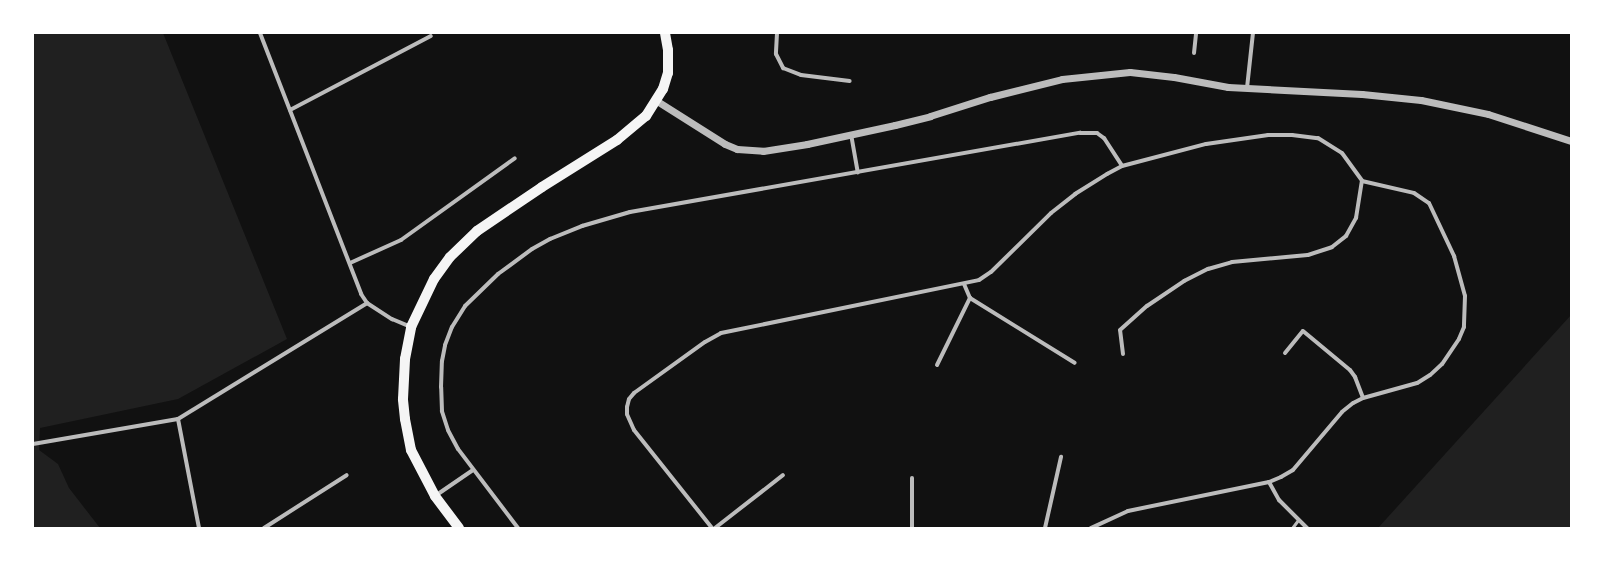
<!DOCTYPE html>
<style>
body{margin:0}
#map{position:relative;width:1604px;height:561px;overflow:hidden;background:#111;font-family:Quicksand,sans-serif}
div>[style]{position:absolute}
.green>*{inset:0;background:#202020}
.service>*{height:3px;margin:-1.5px;padding:0 1.5px;transform-origin:1.5px;border-radius:1.5px;background:#bcbcbc}
.minor>*{height:4px;margin:-2px;padding:0 2px;transform-origin:2px;border-radius:2px;background:#bcbcbc}
.tertiary>*{height:7px;margin:-3.5px;padding:0 3.5px;transform-origin:3.5px;border-radius:3.5px;background:#bcbcbc}
.primary>*{height:10px;margin:-5px;padding:0 5px;transform-origin:5px;border-radius:5px;background:#f5f5f5}
span{translate:-50% -50%;white-space:nowrap;text-align:center;line-height:1.15;-webkit-text-stroke:4px #fff;paint-order:stroke}
.frame{position:absolute;inset:0;border:34px solid #fff;pointer-events:none}
</style>
<div id="map">
<div class="green">
<i style="clip-path:polygon(33px 33px,163px 33px,287px 339px,178px 399px,40px 428px,39px 450px,58px 464px,69px 488px,100px 528px,33px 528px)"></i>
<i style="clip-path:polygon(1571px 315px,1571px 528px,1378px 528px)"></i>
</div>
<div class="service">
<i style="left:1292px;top:528px;width:10px;rotate:-53deg"></i>
</div>
<div class="minor">
<i style="left:260px;top:33px;width:280px;rotate:68.8deg"></i>
<i style="left:361px;top:294px;width:11px;rotate:56deg"></i>
<i style="left:777px;top:33px;width:21px;rotate:93deg"></i>
<i style="left:776px;top:54px;width:16px;rotate:63deg"></i>
<i style="left:783px;top:68px;width:19px;rotate:21deg"></i>
<i style="left:801px;top:75px;width:49px;rotate:7deg"></i>
<i style="left:1194px;top:53px;width:20px;rotate:-84deg"></i>
<i style="left:1247px;top:88px;width:55px;rotate:-83.8deg"></i>
<i style="left:290px;top:110px;width:159px;rotate:-27.7deg"></i>
<i style="left:851px;top:134px;width:39px;rotate:80deg"></i>
<i style="left:350px;top:263px;width:56px;rotate:-24.3deg"></i>
<i style="left:401px;top:240px;width:140px;rotate:-35.7deg"></i>
<i style="left:964px;top:284px;width:15px;rotate:67deg"></i>
<i style="left:970px;top:298px;width:123px;rotate:31.8deg"></i>
<i style="left:1285px;top:353px;width:28px;rotate:-51deg"></i>
<i style="left:1303px;top:331px;width:61px;rotate:39.7deg"></i>
<i style="left:1350px;top:370px;width:9px;rotate:54deg"></i>
<i style="left:1355px;top:377px;width:22px;rotate:69deg"></i>
<i style="left:1123px;top:354px;width:24px;rotate:-97deg"></i>
<i style="left:1120px;top:330px;width:36px;rotate:-42deg"></i>
<i style="left:1147px;top:306px;width:45px;rotate:-34deg"></i>
<i style="left:1184px;top:281px;width:27px;rotate:-27deg"></i>
<i style="left:1208px;top:269px;width:25px;rotate:-16deg"></i>
<i style="left:1232px;top:262px;width:76px;rotate:-5.3deg"></i>
<i style="left:1308px;top:255px;width:25px;rotate:-18deg"></i>
<i style="left:1332px;top:247px;width:18px;rotate:-38deg"></i>
<i style="left:1346px;top:236px;width:21px;rotate:-61deg"></i>
<i style="left:1356px;top:218px;width:37px;rotate:-81deg"></i>
<i style="left:937px;top:365px;width:75px;rotate:-63.8deg"></i>
<i style="left:178px;top:419px;width:111px;rotate:79.1deg"></i>
<i style="left:33px;top:444px;width:147px;rotate:-9.8deg"></i>
<i style="left:178px;top:419px;width:222px;rotate:-31.5deg"></i>
<i style="left:367px;top:303px;width:30px;rotate:33deg"></i>
<i style="left:392px;top:319px;width:21px;rotate:23deg"></i>
<i style="left:1269px;top:482px;width:21px;rotate:61deg"></i>
<i style="left:1279px;top:500px;width:40px;rotate:45deg"></i>
<i style="left:435px;top:496px;width:46px;rotate:-34.4deg"></i>
<i style="left:264px;top:528px;width:98px;rotate:-32.6deg"></i>
<i style="left:518px;top:528px;width:99px;rotate:-127.2deg"></i>
<i style="left:458px;top:449px;width:21px;rotate:-118deg"></i>
<i style="left:448px;top:430px;width:20px;rotate:-108deg"></i>
<i style="left:442px;top:411px;width:24px;rotate:-92deg"></i>
<i style="left:441px;top:387px;width:26px;rotate:-88deg"></i>
<i style="left:442px;top:361px;width:16px;rotate:-79deg"></i>
<i style="left:445px;top:345px;width:19px;rotate:-69deg"></i>
<i style="left:452px;top:327px;width:25px;rotate:-58deg"></i>
<i style="left:465px;top:306px;width:46px;rotate:-44.1deg"></i>
<i style="left:498px;top:274px;width:42px;rotate:-36.3deg"></i>
<i style="left:532px;top:249px;width:21px;rotate:-29deg"></i>
<i style="left:550px;top:239px;width:35px;rotate:-22deg"></i>
<i style="left:582px;top:226px;width:50px;rotate:-16.3deg"></i>
<i style="left:630px;top:212px;width:457px;rotate:-10deg"></i>
<i style="left:1080px;top:133px;width:17px"></i>
<i style="left:1097px;top:133px;width:9px;rotate:36deg"></i>
<i style="left:1104px;top:138px;width:33px;rotate:57deg"></i>
<i style="left:712px;top:528px;width:125px;rotate:-128.5deg"></i>
<i style="left:634px;top:430px;width:17px;rotate:-114deg"></i>
<i style="left:627px;top:414px;width:7px;rotate:-90deg"></i>
<i style="left:627px;top:407px;width:8px;rotate:-76deg"></i>
<i style="left:629px;top:399px;width:8px;rotate:-50deg"></i>
<i style="left:634px;top:393px;width:87px;rotate:-35.7deg"></i>
<i style="left:705px;top:342px;width:18px;rotate:-29deg"></i>
<i style="left:721px;top:333px;width:263px;rotate:-11.6deg"></i>
<i style="left:979px;top:280px;width:14px;rotate:-34deg"></i>
<i style="left:991px;top:272px;width:84px;rotate:-44.5deg"></i>
<i style="left:1051px;top:213px;width:31px;rotate:-38deg"></i>
<i style="left:1075px;top:194px;width:38px;rotate:-32deg"></i>
<i style="left:1107px;top:174px;width:17px;rotate:-28deg"></i>
<i style="left:1122px;top:166px;width:87px;rotate:-14.7deg"></i>
<i style="left:1206px;top:144px;width:63px;rotate:-8.3deg"></i>
<i style="left:1268px;top:135px;width:24px"></i>
<i style="left:1292px;top:135px;width:26px;rotate:7deg"></i>
<i style="left:1318px;top:138px;width:28px;rotate:32deg"></i>
<i style="left:1342px;top:153px;width:34px;rotate:54deg"></i>
<i style="left:1362px;top:181px;width:53px;rotate:13deg"></i>
<i style="left:1414px;top:193px;width:18px;rotate:34deg"></i>
<i style="left:1429px;top:203px;width:59px;rotate:64.7deg"></i>
<i style="left:1454px;top:256px;width:41px;rotate:74.6deg"></i>
<i style="left:1465px;top:296px;width:31px;rotate:92deg"></i>
<i style="left:1464px;top:327px;width:13px;rotate:113deg"></i>
<i style="left:1459px;top:339px;width:30px;rotate:124deg"></i>
<i style="left:1442px;top:364px;width:16px;rotate:137deg"></i>
<i style="left:1430px;top:375px;width:15px;rotate:148deg"></i>
<i style="left:1417px;top:383px;width:56px;rotate:164.5deg"></i>
<i style="left:1363px;top:398px;width:11px;rotate:153deg"></i>
<i style="left:1353px;top:403px;width:14px;rotate:141deg"></i>
<i style="left:1342px;top:412px;width:76px;rotate:130.2deg"></i>
<i style="left:1293px;top:470px;width:14px;rotate:150deg"></i>
<i style="left:1281px;top:477px;width:13px;rotate:157deg"></i>
<i style="left:1269px;top:482px;width:144px;rotate:168.4deg"></i>
<i style="left:1128px;top:511px;width:41px;rotate:155.3deg"></i>
<i style="left:715px;top:528px;width:86px;rotate:-37.9deg"></i>
<i style="left:912px;top:528px;width:50px;rotate:-90deg"></i>
<i style="left:1045px;top:528px;width:73px;rotate:-77.3deg"></i>
</div>
<div class="tertiary">
<i style="left:657px;top:101px;width:80px;rotate:32.3deg"></i>
<i style="left:725px;top:144px;width:13px;rotate:23deg"></i>
<i style="left:737px;top:149px;width:26px;rotate:4deg"></i>
<i style="left:763px;top:151px;width:45px;rotate:-9deg"></i>
<i style="left:807px;top:144px;width:90px;rotate:-12.2deg"></i>
<i style="left:895px;top:125px;width:36px;rotate:-14deg"></i>
<i style="left:930px;top:116px;width:63px;rotate:-17.6deg"></i>
<i style="left:990px;top:97px;width:74px;rotate:-14deg"></i>
<i style="left:1062px;top:79px;width:68px;rotate:-5.9deg"></i>
<i style="left:1130px;top:72px;width:44px;rotate:6.5deg"></i>
<i style="left:1174px;top:77px;width:55px;rotate:10.5deg"></i>
<i style="left:1228px;top:87px;width:134px;rotate:3deg"></i>
<i style="left:1362px;top:94px;width:59px;rotate:5.8deg"></i>
<i style="left:1421px;top:100px;width:68px;rotate:11.8deg"></i>
<i style="left:1488px;top:114px;width:87px;rotate:18deg"></i>
</div>
<div class="primary">
<i style="left:459px;top:528px;width:40px;rotate:-127deg"></i>
<i style="left:435px;top:496px;width:52px;rotate:-117.6deg"></i>
<i style="left:411px;top:450px;width:32px;rotate:-101deg"></i>
<i style="left:405px;top:419px;width:20px;rotate:-96deg"></i>
<i style="left:403px;top:399px;width:40px;rotate:-87.1deg"></i>
<i style="left:405px;top:359px;width:33px;rotate:-79deg"></i>
<i style="left:411px;top:327px;width:53px;rotate:-64.4deg"></i>
<i style="left:434px;top:279px;width:27px;rotate:-54deg"></i>
<i style="left:450px;top:257px;width:37px;rotate:-44deg"></i>
<i style="left:477px;top:231px;width:78px;rotate:-34.1deg"></i>
<i style="left:542px;top:187px;width:89px;rotate:-32.1deg"></i>
<i style="left:617px;top:140px;width:38px;rotate:-40deg"></i>
<i style="left:646px;top:116px;width:32px;rotate:-58deg"></i>
<i style="left:663px;top:89px;width:17px;rotate:-73deg"></i>
<i style="left:668px;top:73px;width:23px;rotate:-90deg"></i>
<i style="left:668px;top:50px;width:17px;rotate:-100deg"></i>
</div>
<div class="frame"></div>
</div>
